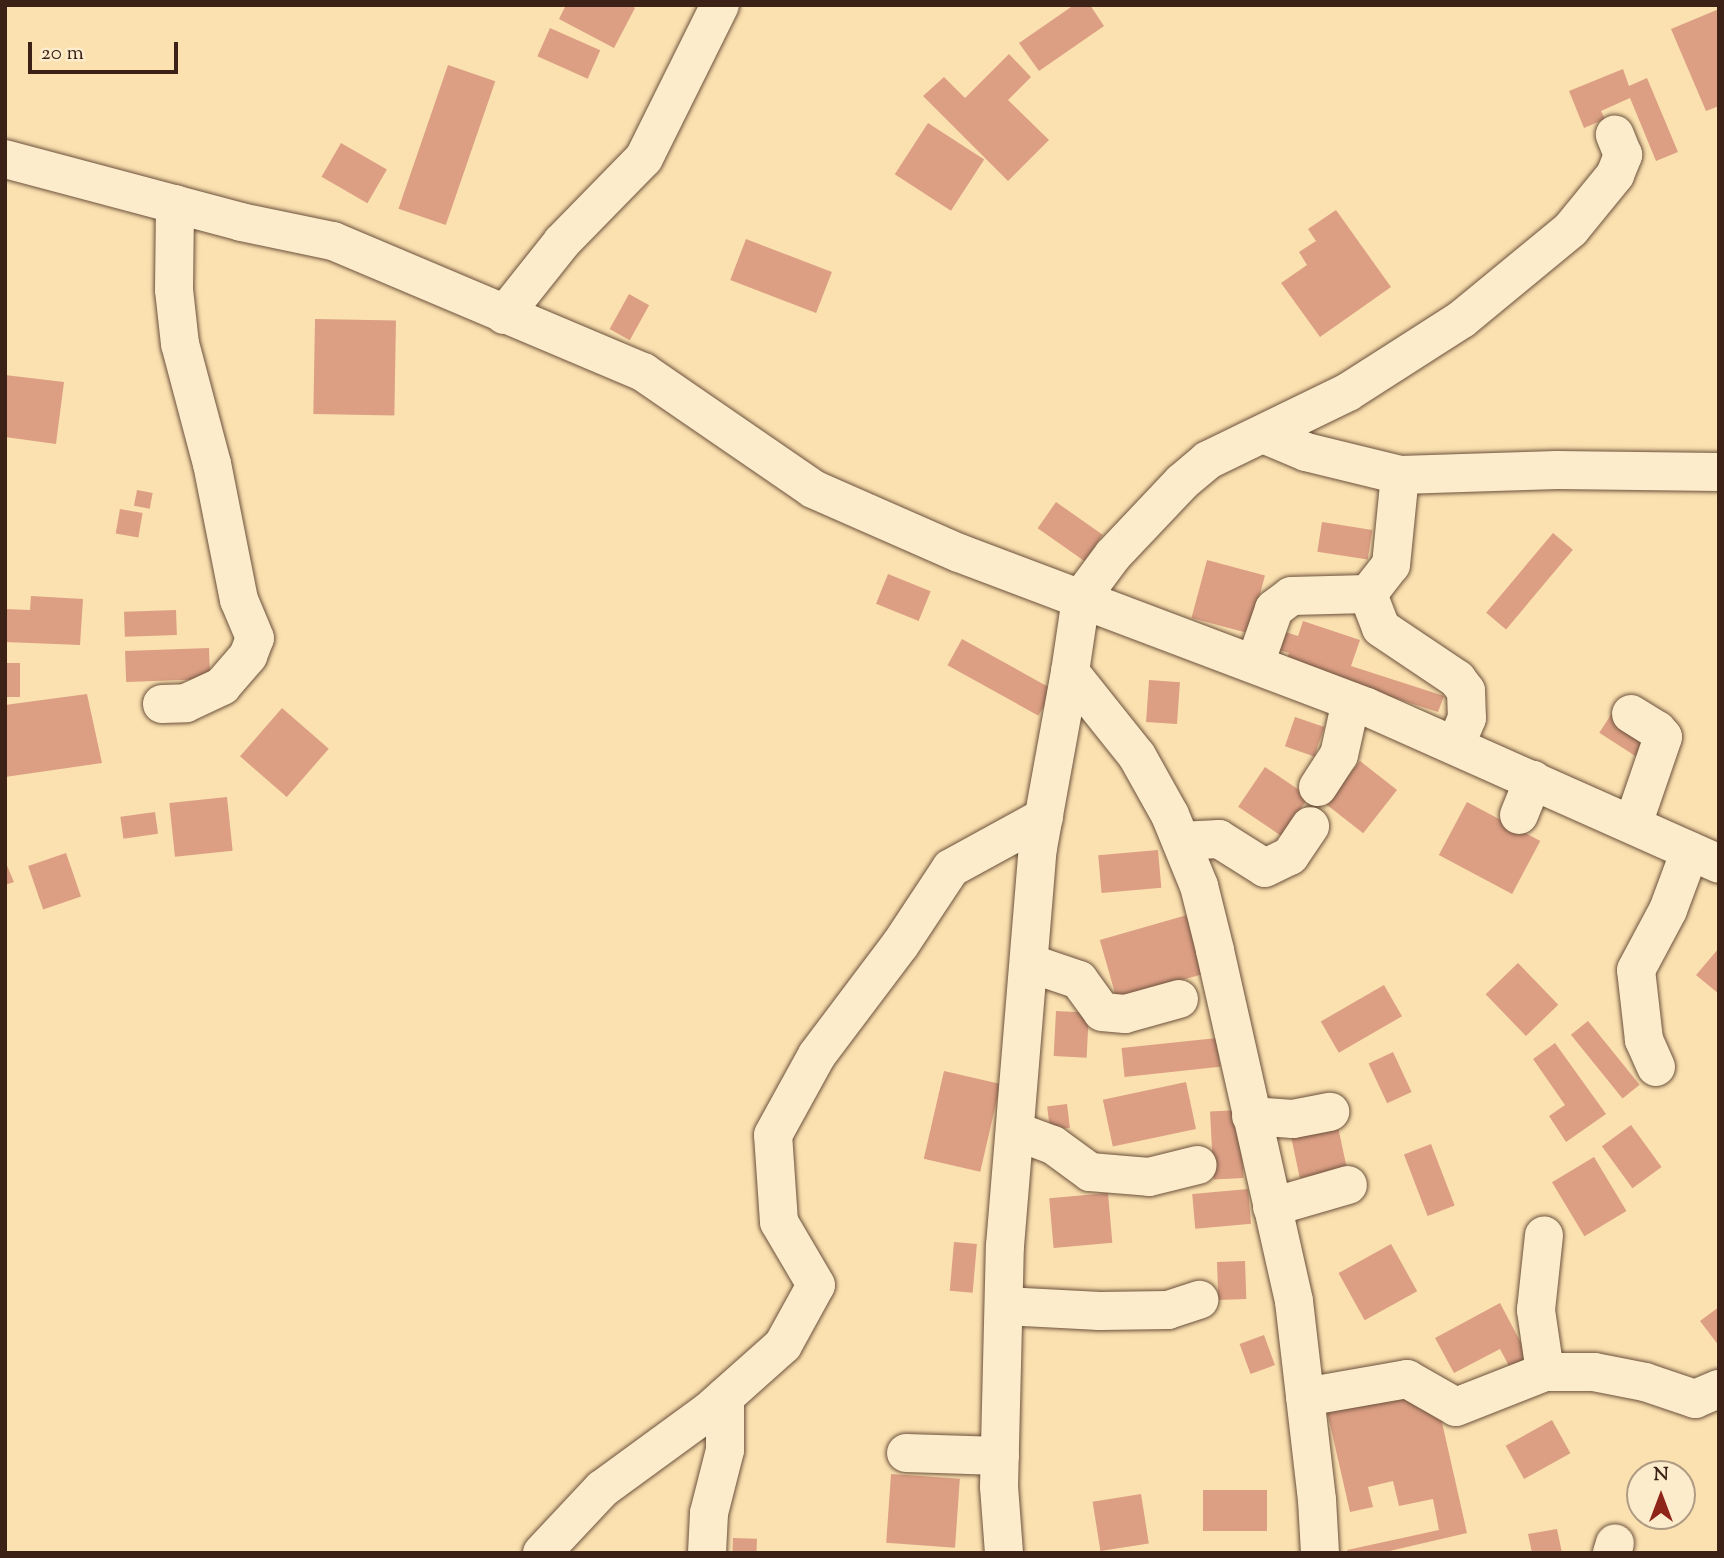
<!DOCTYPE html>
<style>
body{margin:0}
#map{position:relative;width:1724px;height:1558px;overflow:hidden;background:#fbe1b0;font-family:"Sorts Mill Goudy",serif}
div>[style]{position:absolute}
.building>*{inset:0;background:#dc9f84;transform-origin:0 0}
.roads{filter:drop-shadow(0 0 2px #6c513c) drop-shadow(0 0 2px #6c513c)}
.street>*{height:38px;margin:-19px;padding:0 19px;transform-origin:19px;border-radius:19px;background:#fceccc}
span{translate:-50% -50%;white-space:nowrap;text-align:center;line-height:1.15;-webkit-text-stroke:7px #fceccc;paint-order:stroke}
.frame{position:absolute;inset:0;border:7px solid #3c2116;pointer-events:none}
.north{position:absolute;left:1626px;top:1460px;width:70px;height:70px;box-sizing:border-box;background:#fceccc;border:2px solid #af9b83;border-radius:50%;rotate:0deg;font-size:19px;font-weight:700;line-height:28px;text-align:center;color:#3c2116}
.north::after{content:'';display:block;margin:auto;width:24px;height:32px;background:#8f2418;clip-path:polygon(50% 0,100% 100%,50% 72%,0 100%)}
.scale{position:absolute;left:28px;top:42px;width:150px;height:32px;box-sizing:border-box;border:4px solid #3c2116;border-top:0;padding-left:9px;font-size:21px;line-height:24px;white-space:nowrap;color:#3c2116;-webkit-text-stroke:5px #fceccc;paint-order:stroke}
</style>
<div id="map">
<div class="building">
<i style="clip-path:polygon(566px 5px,630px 5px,635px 8px,614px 48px,559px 19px)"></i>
<i style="clip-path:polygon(1074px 5px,1090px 5px,1104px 26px,1039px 71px,1019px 43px)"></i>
<i style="clip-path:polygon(1719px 9px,1719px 106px,1706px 111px,1671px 29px)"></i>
<i style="left:550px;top:28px;width:55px;height:31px;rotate:24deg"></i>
<i style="clip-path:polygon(1009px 54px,1031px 77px,1008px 100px,1049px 140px,1008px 181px,923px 96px,944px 77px,965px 98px)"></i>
<i style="left:448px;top:65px;width:50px;height:152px;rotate:19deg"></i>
<i style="clip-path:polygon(1623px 69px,1629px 86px,1647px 78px,1678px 152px,1656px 161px,1630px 98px,1601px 111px,1605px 119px,1584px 128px,1569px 91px)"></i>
<i style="left:928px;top:123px;width:67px;height:61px;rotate:33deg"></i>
<i style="left:341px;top:143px;width:53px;height:39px;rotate:30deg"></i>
<i style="clip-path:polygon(1336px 210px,1391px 287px,1320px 337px,1281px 283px,1307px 265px,1299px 252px,1316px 241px,1308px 229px)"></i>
<i style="left:746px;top:239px;width:92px;height:44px;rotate:21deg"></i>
<i style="left:629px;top:294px;width:23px;height:40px;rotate:29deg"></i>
<i style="left:315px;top:319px;width:81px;height:95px;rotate:1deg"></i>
<i style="clip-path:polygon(5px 375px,64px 382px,56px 444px,5px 437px)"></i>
<i style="left:137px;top:490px;width:16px;height:16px;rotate:11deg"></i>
<i style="left:1056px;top:502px;width:57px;height:32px;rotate:35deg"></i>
<i style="left:120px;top:509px;width:23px;height:25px;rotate:10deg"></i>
<i style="left:1322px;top:522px;width:51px;height:30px;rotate:9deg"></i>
<i style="left:1553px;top:533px;width:26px;height:104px;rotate:40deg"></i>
<i style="left:1207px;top:560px;width:60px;height:60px;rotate:15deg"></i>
<i style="left:888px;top:574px;width:46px;height:32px;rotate:22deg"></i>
<i style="clip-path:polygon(31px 596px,83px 599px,80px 645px,5px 642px,5px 609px,30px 610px)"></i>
<i style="left:176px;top:610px;width:25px;height:52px;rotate:88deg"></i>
<i style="clip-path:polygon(1303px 621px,1360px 640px,1351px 666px,1444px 696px,1438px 712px,1285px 663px,1289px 653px,1273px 648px,1279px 630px,1298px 636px)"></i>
<i style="left:962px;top:639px;width:104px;height:30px;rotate:29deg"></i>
<i style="left:209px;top:648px;width:31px;height:84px;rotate:88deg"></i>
<i style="left:5px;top:663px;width:15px;height:34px"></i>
<i style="left:1149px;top:680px;width:31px;height:42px;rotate:4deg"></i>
<i style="clip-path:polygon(87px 694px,102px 763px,5px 777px,5px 705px)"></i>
<i style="left:282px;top:708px;width:62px;height:64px;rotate:41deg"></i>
<i style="left:1614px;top:710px;width:49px;height:27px;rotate:33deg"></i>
<i style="left:1295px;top:717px;width:31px;height:31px;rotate:19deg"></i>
<i style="left:1360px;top:761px;width:47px;height:55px;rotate:38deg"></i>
<i style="left:1265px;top:767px;width:53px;height:48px;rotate:34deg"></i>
<i style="left:227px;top:797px;width:54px;height:58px;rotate:84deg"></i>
<i style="left:1467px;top:802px;width:83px;height:60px;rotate:28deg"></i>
<i style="left:155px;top:812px;width:22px;height:35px;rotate:82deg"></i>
<i style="left:1158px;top:850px;width:38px;height:60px;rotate:85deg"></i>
<i style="left:66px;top:853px;width:46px;height:40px;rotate:71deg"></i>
<i style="clip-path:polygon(5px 861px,14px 882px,5px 885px)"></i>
<i style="left:1194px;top:913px;width:61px;height:98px;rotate:74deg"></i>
<i style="clip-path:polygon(1719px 948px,1719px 994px,1696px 975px)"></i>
<i style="left:1518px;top:963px;width:58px;height:45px;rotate:46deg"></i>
<i style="left:1384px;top:985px;width:36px;height:73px;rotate:60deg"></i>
<i style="left:1056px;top:1011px;width:33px;height:45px;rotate:3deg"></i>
<i style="left:1588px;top:1021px;width:82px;height:22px;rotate:51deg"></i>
<i style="left:1217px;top:1038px;width:29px;height:96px;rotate:84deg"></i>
<i style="clip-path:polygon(1555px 1043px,1606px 1114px,1566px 1142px,1549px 1116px,1565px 1105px,1533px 1059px)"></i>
<i style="left:1393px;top:1052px;width:44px;height:27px;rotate:65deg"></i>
<i style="left:944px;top:1071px;width:58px;height:90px;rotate:13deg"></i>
<i style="left:1186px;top:1082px;width:48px;height:85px;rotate:78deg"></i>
<i style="left:1067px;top:1104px;width:24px;height:20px;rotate:83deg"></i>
<i style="left:1240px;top:1110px;width:68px;height:30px;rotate:87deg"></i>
<i style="left:1337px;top:1122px;width:47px;height:48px;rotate:78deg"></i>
<i style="left:1631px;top:1125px;width:52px;height:36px;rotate:54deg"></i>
<i style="left:1431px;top:1144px;width:66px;height:29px;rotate:69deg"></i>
<i style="left:1594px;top:1157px;width:63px;height:49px;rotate:59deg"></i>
<i style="left:1248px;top:1189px;width:35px;height:56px;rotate:85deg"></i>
<i style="left:1108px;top:1193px;width:50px;height:59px;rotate:85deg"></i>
<i style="left:954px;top:1242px;width:23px;height:49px;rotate:5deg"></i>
<i style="left:1391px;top:1244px;width:54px;height:60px;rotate:61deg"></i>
<i style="left:1245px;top:1261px;width:38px;height:28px;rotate:88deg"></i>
<i style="clip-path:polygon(1500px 1303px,1529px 1358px,1510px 1368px,1500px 1349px,1454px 1373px,1435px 1338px)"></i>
<i style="clip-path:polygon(1719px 1307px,1719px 1346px,1700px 1321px)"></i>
<i style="left:1264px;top:1335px;width:32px;height:26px;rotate:70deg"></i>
<i style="clip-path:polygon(1434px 1387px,1467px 1533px,1381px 1553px,1348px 1553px,1347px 1550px,1439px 1530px,1433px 1499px,1399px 1506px,1393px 1481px,1368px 1487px,1373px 1507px,1350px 1512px,1327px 1411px)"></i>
<i style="left:1552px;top:1420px;width:38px;height:53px;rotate:61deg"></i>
<i style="left:891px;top:1474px;width:69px;height:69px;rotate:4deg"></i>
<i style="left:1203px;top:1490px;width:64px;height:41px"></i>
<i style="left:1141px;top:1494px;width:50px;height:49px;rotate:81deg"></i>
<i style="clip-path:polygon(1557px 1529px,1562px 1553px,1532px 1553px,1528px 1534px)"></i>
<i style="left:733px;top:1538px;width:24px;height:15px;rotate:2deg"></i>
</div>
<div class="roads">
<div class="street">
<i style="left:5px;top:159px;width:244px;rotate:14.9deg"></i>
<i style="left:241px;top:222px;width:94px;rotate:11.7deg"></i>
<i style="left:333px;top:241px;width:337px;rotate:22.9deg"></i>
<i style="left:643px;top:372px;width:206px;rotate:34.5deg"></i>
<i style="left:813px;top:489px;width:159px;rotate:23.7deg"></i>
<i style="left:959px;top:553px;width:436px;rotate:20.7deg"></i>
<i style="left:1367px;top:707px;width:385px;rotate:24deg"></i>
<i style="left:504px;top:315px;width:93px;rotate:-51.5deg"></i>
<i style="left:562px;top:242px;width:117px;rotate:-45.7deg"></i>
<i style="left:644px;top:158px;width:171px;rotate:-63.6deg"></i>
<i style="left:1263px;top:434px;width:47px;rotate:22.7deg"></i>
<i style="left:1306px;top:452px;width:97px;rotate:13.7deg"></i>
<i style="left:1400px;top:475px;width:157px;rotate:-1.8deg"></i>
<i style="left:1557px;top:470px;width:162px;rotate:0.7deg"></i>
<i style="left:1368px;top:594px;width:36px;rotate:69deg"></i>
<i style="left:1381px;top:628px;width:92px;rotate:33.9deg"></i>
<i style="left:1457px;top:679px;width:15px;rotate:53deg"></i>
<i style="left:1466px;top:691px;width:27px;rotate:88deg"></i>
<i style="left:1467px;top:718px;width:30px;rotate:113deg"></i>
<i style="left:1255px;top:664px;width:58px;rotate:-70.9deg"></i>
<i style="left:1274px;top:609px;width:21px;rotate:-37deg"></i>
<i style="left:1291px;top:596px;width:77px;rotate:-1.5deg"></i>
<i style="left:1368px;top:594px;width:37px;rotate:-52deg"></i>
<i style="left:1391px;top:565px;width:90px;rotate:-84.3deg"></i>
<i style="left:162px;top:704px;width:24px;rotate:-2deg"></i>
<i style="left:186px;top:703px;width:40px;rotate:-25deg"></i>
<i style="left:222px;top:686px;width:40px;rotate:-49deg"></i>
<i style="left:248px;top:656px;width:19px;rotate:-69deg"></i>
<i style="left:255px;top:638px;width:41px;rotate:-112.8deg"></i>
<i style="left:239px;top:600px;width:139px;rotate:-101.2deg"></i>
<i style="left:212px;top:464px;width:124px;rotate:-104.9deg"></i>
<i style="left:180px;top:344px;width:54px;rotate:-96.3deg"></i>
<i style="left:174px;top:290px;width:86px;rotate:-89.3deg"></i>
<i style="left:1631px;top:714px;width:31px;rotate:32deg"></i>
<i style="left:1657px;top:730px;width:9px;rotate:49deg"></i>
<i style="left:1663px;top:737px;width:92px;rotate:109deg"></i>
<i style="left:1318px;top:787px;width:38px;rotate:-57deg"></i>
<i style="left:1339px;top:755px;width:55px;rotate:-77.5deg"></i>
<i style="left:1519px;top:815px;width:38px;rotate:-68deg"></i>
<i style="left:1181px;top:841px;width:38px;rotate:-3deg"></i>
<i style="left:1219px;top:839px;width:54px;rotate:32.2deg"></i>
<i style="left:1265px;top:868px;width:28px;rotate:-26deg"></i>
<i style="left:1290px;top:856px;width:36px;rotate:-56deg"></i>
<i style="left:1029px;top:963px;width:53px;rotate:18.8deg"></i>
<i style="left:1079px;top:980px;width:39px;rotate:54deg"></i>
<i style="left:1102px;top:1012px;width:23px;rotate:5deg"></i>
<i style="left:1125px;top:1014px;width:56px;rotate:-15.5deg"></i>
<i style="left:1656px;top:1067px;width:30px;rotate:-114deg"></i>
<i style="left:1644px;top:1040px;width:70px;rotate:-96.5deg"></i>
<i style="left:1636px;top:970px;width:68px;rotate:-61.9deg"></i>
<i style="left:1668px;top:910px;width:63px;rotate:-69.6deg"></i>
<i style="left:1251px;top:1116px;width:42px;rotate:4.1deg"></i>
<i style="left:1293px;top:1119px;width:38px;rotate:-11deg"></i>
<i style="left:1015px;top:1131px;width:40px;rotate:20.2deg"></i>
<i style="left:1053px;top:1145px;width:46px;rotate:36.1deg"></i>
<i style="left:1090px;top:1172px;width:59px;rotate:4.8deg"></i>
<i style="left:1149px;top:1177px;width:50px;rotate:-13.8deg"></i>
<i style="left:1272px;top:1207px;width:79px;rotate:-16.1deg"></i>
<i style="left:1004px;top:1306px;width:96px;rotate:3deg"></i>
<i style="left:1100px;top:1311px;width:68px;rotate:-0.8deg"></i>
<i style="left:1168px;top:1310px;width:33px;rotate:-18deg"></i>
<i style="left:1545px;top:1372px;width:49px"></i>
<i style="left:1594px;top:1372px;width:52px;rotate:11.1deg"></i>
<i style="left:1645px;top:1382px;width:53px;rotate:18.8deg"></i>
<i style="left:1695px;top:1399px;width:26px;rotate:-23deg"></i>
<i style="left:1305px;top:1397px;width:104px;rotate:-10deg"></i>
<i style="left:1407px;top:1379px;width:56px;rotate:29.7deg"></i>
<i style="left:1456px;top:1407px;width:96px;rotate:-21.5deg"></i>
<i style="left:1545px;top:1372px;width:63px;rotate:-98.3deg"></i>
<i style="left:1536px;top:1310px;width:75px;rotate:-83.9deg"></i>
<i style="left:906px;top:1453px;width:94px;rotate:1.8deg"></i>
<i style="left:542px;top:1553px;width:88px;rotate:-46.8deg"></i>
<i style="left:602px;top:1489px;width:132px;rotate:-36.1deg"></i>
<i style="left:709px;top:1411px;width:99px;rotate:-41.7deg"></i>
<i style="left:783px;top:1345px;width:68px;rotate:-61.2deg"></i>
<i style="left:816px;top:1285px;width:73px;rotate:-120.4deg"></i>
<i style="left:779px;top:1222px;width:87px;rotate:-93.9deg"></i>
<i style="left:773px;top:1135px;width:91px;rotate:-61.2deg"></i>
<i style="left:817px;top:1055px;width:138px;rotate:-53deg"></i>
<i style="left:900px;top:945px;width:92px;rotate:-56.5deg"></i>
<i style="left:951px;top:868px;width:106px;rotate:-28.7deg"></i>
<i style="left:707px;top:1553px;width:40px;rotate:-87.1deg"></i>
<i style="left:709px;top:1513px;width:65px;rotate:-75.7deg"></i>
<i style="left:725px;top:1450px;width:53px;rotate:-90deg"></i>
<i style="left:1004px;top:1553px;width:66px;rotate:-94.3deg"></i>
<i style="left:999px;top:1487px;width:241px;rotate:-88.6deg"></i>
<i style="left:1005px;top:1246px;width:399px;rotate:-85.3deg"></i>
<i style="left:1038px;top:848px;width:179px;rotate:-79.7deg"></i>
<i style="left:1320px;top:1553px;width:53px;rotate:-93.2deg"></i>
<i style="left:1317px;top:1500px;width:200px;rotate:-96.6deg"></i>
<i style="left:1294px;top:1301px;width:360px;rotate:-102.7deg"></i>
<i style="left:1215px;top:950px;width:66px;rotate:-104deg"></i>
<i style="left:1199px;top:886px;width:77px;rotate:-112.2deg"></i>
<i style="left:1170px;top:815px;width:68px;rotate:-119.2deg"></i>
<i style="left:1137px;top:756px;width:107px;rotate:-128.6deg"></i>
<i style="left:1070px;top:672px;width:75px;rotate:-81.5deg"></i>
<i style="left:1081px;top:598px;width:54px;rotate:-53.3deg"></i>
<i style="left:1113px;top:555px;width:100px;rotate:-46.6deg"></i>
<i style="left:1182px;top:482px;width:34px;rotate:-40deg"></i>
<i style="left:1208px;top:460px;width:156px;rotate:-25.9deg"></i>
<i style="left:1348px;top:392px;width:135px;rotate:-32.6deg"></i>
<i style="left:1462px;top:319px;width:141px;rotate:-39.5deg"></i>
<i style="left:1571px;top:229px;width:70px;rotate:-50.8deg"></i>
<i style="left:1615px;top:175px;width:22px;rotate:-68deg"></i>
<i style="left:1623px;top:155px;width:22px;rotate:-112deg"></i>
<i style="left:1612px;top:1553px;width:10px;rotate:-73deg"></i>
</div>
</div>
<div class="frame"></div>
<div class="north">N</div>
<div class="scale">20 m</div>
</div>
